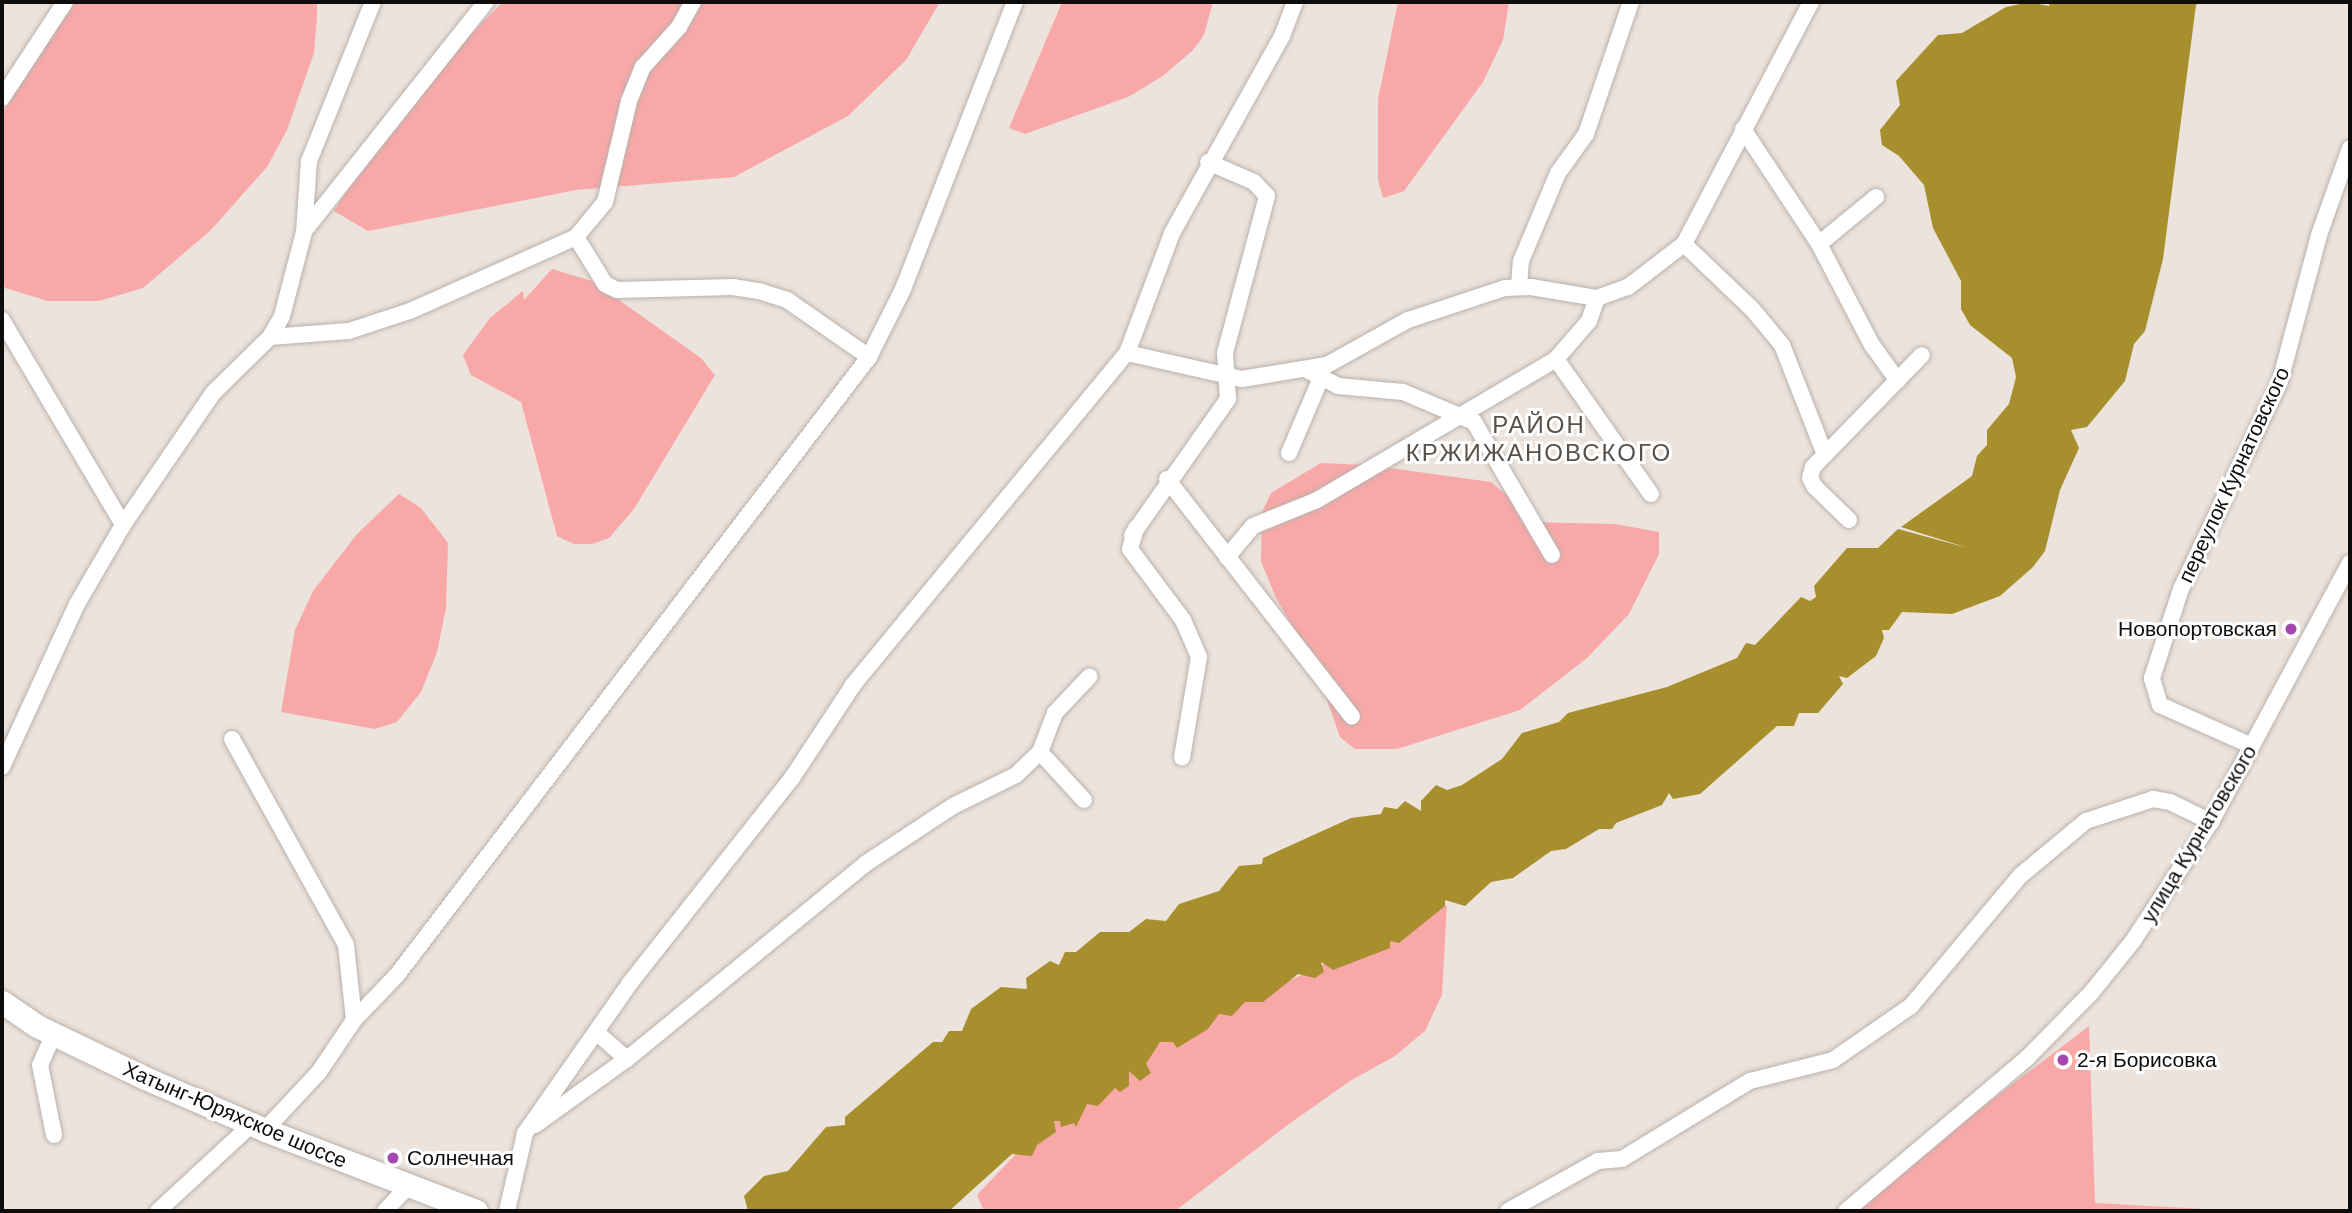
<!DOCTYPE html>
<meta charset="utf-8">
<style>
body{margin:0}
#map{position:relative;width:2352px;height:1213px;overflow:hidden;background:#ece3dd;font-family:Arial,sans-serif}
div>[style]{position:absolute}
.green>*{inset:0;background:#f9a8a8}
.water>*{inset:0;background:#a88f2e}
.roads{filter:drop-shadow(0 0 2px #b9b1ac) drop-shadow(0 0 2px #b9b1ac)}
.street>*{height:16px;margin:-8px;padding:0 8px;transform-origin:8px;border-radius:8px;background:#fff}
.secondary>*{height:23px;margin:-11.5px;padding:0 11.5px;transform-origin:11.5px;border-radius:11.5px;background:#fff}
.dots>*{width:19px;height:19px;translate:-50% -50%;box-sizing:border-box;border:4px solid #fff;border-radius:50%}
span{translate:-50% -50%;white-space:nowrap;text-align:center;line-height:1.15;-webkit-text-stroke:6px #fff;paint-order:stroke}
.street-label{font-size:21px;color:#0f0d0b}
.poi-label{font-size:21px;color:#0f0d0b}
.right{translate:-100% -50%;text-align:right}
.left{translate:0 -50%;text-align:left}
.quarter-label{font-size:24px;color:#57504b;letter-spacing:2px}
.frame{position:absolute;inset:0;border:4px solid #0f0d0b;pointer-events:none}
</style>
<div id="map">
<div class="green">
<i style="clip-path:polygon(74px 2px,317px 2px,317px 16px,314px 53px,287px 130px,267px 167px,210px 231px,143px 288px,99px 301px,48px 301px,5px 288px,2px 281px,2px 113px)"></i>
<i style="clip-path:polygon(503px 2px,940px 2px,906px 60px,848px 116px,734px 177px,576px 190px,368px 231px,334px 211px,401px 103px)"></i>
<i style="clip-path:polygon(1062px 2px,1213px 2px,1204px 35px,1193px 50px,1163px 76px,1128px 97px,1025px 134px,1009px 128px)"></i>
<i style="clip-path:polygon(1398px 2px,1509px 2px,1503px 40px,1483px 82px,1404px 191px,1383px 198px,1378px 180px,1378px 99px)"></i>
<i style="clip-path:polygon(552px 269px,592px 281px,701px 358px,715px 375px,634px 509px,609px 538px,592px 544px,574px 544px,557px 536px,521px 402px,471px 375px,463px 355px,490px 318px,523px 291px,524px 300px)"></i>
<i style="clip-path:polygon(1321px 463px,1368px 465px,1491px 482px,1516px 503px,1525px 522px,1615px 524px,1659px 532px,1659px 554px,1629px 614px,1587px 658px,1520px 710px,1397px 749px,1355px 749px,1340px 737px,1314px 663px,1276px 598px,1261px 561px,1262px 512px,1271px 493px)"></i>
<i style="clip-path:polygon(399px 494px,421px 508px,448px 543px,446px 608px,437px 652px,421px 692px,397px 722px,375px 729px,281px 712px,295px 630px,313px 591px,357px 534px)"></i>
<i style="clip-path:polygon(1447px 905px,1442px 995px,1425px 1031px,1395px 1056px,1350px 1081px,1289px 1124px,1175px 1211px,984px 1211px,977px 1195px,1089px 1077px)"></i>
<i style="clip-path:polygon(2089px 1026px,2095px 1203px,2241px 1211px,1846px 1211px)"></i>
</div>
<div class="water">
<i style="clip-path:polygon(2030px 2px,2049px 6px,2050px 2px,2201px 2px,2196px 5px,2163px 259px,2145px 331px,2134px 344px,2125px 381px,2087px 427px,2071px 430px,2079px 448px,2060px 490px,2045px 551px,2033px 567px,2000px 596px,1952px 614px,1902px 612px,1889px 630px,1882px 630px,1884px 638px,1876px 656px,1847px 678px,1839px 676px,1843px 684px,1818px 713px,1799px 713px,1794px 726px,1777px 726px,1700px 794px,1673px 799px,1669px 793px,1662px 805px,1616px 823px,1612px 829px,1599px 829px,1566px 849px,1551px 851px,1513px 878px,1491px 882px,1465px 906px,1445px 900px,1445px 906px,1399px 943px,1390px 941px,1390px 948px,1333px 970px,1321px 962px,1324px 972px,1315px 978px,1298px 974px,1263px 1002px,1245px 1002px,1232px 1016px,1219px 1014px,1208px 1029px,1177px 1048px,1173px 1042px,1160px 1042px,1146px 1064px,1151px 1073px,1140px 1081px,1129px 1071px,1129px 1086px,1120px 1092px,1115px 1088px,1098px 1106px,1087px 1104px,1076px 1127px,1074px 1123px,1061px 1127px,1060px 1121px,1054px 1121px,1056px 1132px,1037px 1145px,1032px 1156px,1012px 1154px,949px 1211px,748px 1211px,744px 1196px,764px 1176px,788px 1171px,826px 1127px,845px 1125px,845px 1117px,933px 1042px,942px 1042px,949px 1031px,962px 1031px,971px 1009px,1001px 987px,1027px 989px,1026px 978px,1050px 961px,1059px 965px,1065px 952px,1076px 952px,1100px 932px,1129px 932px,1146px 919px,1166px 921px,1179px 904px,1219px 891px,1239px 866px,1262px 864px,1263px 858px,1351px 818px,1381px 814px,1384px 807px,1397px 809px,1405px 801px,1421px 811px,1421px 801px,1436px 785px,1447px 790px,1462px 785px,1502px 759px,1522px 733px,1559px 722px,1568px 713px,1667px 687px,1737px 658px,1746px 643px,1755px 645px,1801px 597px,1810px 601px,1816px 597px,1814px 586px,1847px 548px,1878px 548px,1898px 529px,1968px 548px,1901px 527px,1972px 476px,1977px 456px,1987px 445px,1987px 430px,2009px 404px,2016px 377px,2012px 358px,1970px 325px,1961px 309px,1961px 281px,1933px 228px,1924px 185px,1899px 156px,1882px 145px,1880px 130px,1900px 105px,1896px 81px,1938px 35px,1962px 33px,2006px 7px)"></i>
</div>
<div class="roads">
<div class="street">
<i style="left:2px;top:98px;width:115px;rotate:-56.7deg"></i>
<i style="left:1743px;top:129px;width:138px;rotate:56.5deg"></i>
<i style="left:1819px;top:244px;width:114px;rotate:62.3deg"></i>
<i style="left:1872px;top:345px;width:44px;rotate:54.2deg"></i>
<i style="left:305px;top:230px;width:291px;rotate:-51.6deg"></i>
<i style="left:576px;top:237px;width:45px;rotate:-50.4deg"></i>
<i style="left:605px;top:202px;width:104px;rotate:-76.6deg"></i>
<i style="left:629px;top:101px;width:37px;rotate:-68deg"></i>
<i style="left:643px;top:67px;width:54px;rotate:-48deg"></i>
<i style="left:679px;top:27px;width:29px;rotate:-61deg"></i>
<i style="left:1684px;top:244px;width:95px;rotate:43.7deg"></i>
<i style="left:1753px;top:310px;width:45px;rotate:50.4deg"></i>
<i style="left:1782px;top:345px;width:118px;rotate:68.6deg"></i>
<i style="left:1819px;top:244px;width:74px;rotate:-39.5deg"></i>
<i style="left:1519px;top:287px;width:26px;rotate:-86deg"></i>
<i style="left:1521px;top:261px;width:95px;rotate:-67.2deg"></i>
<i style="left:1558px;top:173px;width:48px;rotate:-54.3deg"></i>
<i style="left:1586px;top:134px;width:139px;rotate:-71.2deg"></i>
<i style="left:2px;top:320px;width:238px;rotate:59.4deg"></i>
<i style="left:270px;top:337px;width:79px;rotate:-4.3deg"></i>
<i style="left:349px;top:331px;width:64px;rotate:-18.2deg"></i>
<i style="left:410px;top:311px;width:182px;rotate:-24deg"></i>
<i style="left:576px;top:237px;width:55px;rotate:58.3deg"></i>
<i style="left:605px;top:284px;width:13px;rotate:27deg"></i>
<i style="left:617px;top:290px;width:116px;rotate:-1.5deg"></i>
<i style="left:733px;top:287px;width:26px;rotate:9deg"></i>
<i style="left:759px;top:291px;width:29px;rotate:18deg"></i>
<i style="left:787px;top:300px;width:100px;rotate:34.8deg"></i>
<i style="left:1127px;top:353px;width:118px;rotate:12.7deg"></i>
<i style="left:1242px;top:379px;width:86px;rotate:-9.4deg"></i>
<i style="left:1327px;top:365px;width:93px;rotate:-29.1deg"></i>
<i style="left:1408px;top:320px;width:102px;rotate:-18.3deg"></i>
<i style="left:1505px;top:288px;width:26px;rotate:-2deg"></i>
<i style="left:1531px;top:287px;width:67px;rotate:9.5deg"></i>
<i style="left:1597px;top:298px;width:33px;rotate:-20deg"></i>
<i style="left:1628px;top:287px;width:71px;rotate:-37.5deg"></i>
<i style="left:1684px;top:244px;width:273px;rotate:-62.3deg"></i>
<i style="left:1556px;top:359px;width:165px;rotate:54.9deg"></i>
<i style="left:1307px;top:370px;width:35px;rotate:27deg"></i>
<i style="left:1338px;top:386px;width:65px;rotate:5.3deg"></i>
<i style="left:1403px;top:392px;width:77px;rotate:22.9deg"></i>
<i style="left:1474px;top:422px;width:154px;rotate:59.6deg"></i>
<i style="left:1289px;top:453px;width:82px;rotate:-66.9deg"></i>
<i style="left:1167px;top:479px;width:301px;rotate:52.1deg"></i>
<i style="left:1849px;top:520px;width:47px;rotate:-135.9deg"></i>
<i style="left:1815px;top:487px;width:10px;rotate:-119deg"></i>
<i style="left:1810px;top:478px;width:11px;rotate:-75deg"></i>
<i style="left:1813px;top:467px;width:156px;rotate:-45.8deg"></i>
<i style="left:1136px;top:528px;width:22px;rotate:106deg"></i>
<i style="left:1130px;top:549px;width:89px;rotate:53.3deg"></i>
<i style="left:1183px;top:620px;width:40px;rotate:66.6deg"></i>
<i style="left:1199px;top:657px;width:102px;rotate:99.6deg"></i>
<i style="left:1132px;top:535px;width:166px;rotate:-54.8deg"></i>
<i style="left:1228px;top:399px;width:46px;rotate:-93.7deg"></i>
<i style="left:1225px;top:353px;width:163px;rotate:-75deg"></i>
<i style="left:1267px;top:196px;width:19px;rotate:-133deg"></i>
<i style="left:1254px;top:182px;width:50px;rotate:-156.5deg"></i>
<i style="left:1227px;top:557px;width:40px;rotate:-50deg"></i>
<i style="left:1253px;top:526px;width:69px;rotate:-22.1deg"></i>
<i style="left:1317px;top:500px;width:277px;rotate:-30.5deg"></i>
<i style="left:1556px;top:359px;width:50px;rotate:-49deg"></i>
<i style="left:1589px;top:321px;width:24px;rotate:-71deg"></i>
<i style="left:232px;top:739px;width:235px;rotate:61deg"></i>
<i style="left:346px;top:945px;width:75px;rotate:83.9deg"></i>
<i style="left:354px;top:1020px;width:63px;rotate:123.9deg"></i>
<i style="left:319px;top:1072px;width:79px;rotate:133deg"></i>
<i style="left:2252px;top:746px;width:101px;rotate:-156deg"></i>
<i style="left:2160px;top:705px;width:28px;rotate:-107deg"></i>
<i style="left:2152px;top:678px;width:94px;rotate:-72deg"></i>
<i style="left:2181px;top:589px;width:230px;rotate:-64.5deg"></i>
<i style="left:2280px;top:381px;width:151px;rotate:-75deg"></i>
<i style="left:2319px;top:235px;width:92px;rotate:-70.4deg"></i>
<i style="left:1040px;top:752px;width:65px;rotate:47.5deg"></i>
<i style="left:2px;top:767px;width:179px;rotate:-65.3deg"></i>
<i style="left:77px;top:604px;width:91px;rotate:-59.8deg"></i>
<i style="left:123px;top:525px;width:160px;rotate:-55.7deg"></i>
<i style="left:213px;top:393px;width:80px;rotate:-44.5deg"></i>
<i style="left:270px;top:337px;width:24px;rotate:-60deg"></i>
<i style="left:282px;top:316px;width:87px;rotate:-75.3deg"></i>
<i style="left:304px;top:232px;width:71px;rotate:-86deg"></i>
<i style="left:309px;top:161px;width:171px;rotate:-68.1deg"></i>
<i style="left:354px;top:1020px;width:62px;rotate:-46.3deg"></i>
<i style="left:397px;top:975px;width:778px;rotate:-52.63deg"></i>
<i style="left:869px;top:357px;width:76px;rotate:-63.4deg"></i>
<i style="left:903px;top:289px;width:308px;rotate:-68.7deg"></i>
<i style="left:596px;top:1032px;width:41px;rotate:41.1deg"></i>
<i style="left:535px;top:1125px;width:113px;rotate:-35.7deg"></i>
<i style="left:627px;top:1059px;width:308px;rotate:-39.3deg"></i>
<i style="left:865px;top:864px;width:105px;rotate:-33.4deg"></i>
<i style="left:953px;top:806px;width:70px;rotate:-26.2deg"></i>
<i style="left:1016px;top:775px;width:33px;rotate:-44deg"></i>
<i style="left:1040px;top:752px;width:42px;rotate:-69deg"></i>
<i style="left:1055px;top:713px;width:50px;rotate:-46.6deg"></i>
<i style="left:54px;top:1135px;width:71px;rotate:-101.3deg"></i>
<i style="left:40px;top:1065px;width:34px;rotate:-66deg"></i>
<i style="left:158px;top:1211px;width:128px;rotate:-42.8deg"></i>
<i style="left:385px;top:1211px;width:33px;rotate:-47deg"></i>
<i style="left:507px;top:1211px;width:80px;rotate:-77deg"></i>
<i style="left:525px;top:1133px;width:183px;rotate:-55deg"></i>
<i style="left:630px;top:983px;width:261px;rotate:-51.7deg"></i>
<i style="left:792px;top:778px;width:111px;rotate:-56.7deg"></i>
<i style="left:853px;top:685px;width:430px;rotate:-50.5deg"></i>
<i style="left:1127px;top:353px;width:128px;rotate:-69.4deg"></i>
<i style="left:1172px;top:233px;width:226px;rotate:-60.8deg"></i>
<i style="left:1282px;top:36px;width:36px;rotate:-69deg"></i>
<i style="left:1508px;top:1211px;width:103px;rotate:-29.1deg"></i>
<i style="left:1598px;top:1161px;width:24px;rotate:-5deg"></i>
<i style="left:1622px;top:1159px;width:150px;rotate:-31.4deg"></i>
<i style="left:1750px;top:1081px;width:86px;rotate:-14.2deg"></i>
<i style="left:1833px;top:1060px;width:95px;rotate:-34.7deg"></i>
<i style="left:1911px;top:1006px;width:170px;rotate:-50deg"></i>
<i style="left:2020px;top:876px;width:86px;rotate:-39.8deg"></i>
<i style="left:2086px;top:821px;width:71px;rotate:-18.2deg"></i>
<i style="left:2153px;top:799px;width:17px;rotate:10deg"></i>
<i style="left:2170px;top:802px;width:46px;rotate:26deg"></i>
<i style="left:1846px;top:1211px;width:237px;rotate:-40.2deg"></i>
<i style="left:2027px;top:1058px;width:91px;rotate:-45.4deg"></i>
<i style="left:2091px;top:993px;width:67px;rotate:-51.1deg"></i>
<i style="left:2133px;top:941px;width:142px;rotate:-56.8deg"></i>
<i style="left:2211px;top:822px;width:294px;rotate:-61.8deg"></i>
</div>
<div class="secondary">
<i style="left:2px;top:1002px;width:42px;rotate:34.4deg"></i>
<i style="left:37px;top:1026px;width:120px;rotate:25.7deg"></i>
<i style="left:145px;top:1078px;width:131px;rotate:23.4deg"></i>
<i style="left:265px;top:1130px;width:226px;rotate:21deg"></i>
</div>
</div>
<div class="dots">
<i style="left:2291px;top:629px;background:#a547b1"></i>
<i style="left:2063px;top:1060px;background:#a547b1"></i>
<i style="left:393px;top:1158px;background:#a547b1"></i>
</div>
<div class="street-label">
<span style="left:2234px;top:475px;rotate:-65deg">переулок Курнатовского</span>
<span style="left:2199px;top:834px;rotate:-59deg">улица Курнатовского</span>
<span style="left:235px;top:1115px;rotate:23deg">Хатынг-Юряхское шоссе</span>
</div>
<div class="poi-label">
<span class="right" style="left:2277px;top:629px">Новопортовская</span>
<span class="left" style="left:2077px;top:1060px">2-я Борисовка</span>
<span class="left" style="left:407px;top:1158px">Солнечная</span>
</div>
<div class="quarter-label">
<span style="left:1539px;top:439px">РАЙОН<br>КРЖИЖАНОВСКОГО</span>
</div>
<div class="frame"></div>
</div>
